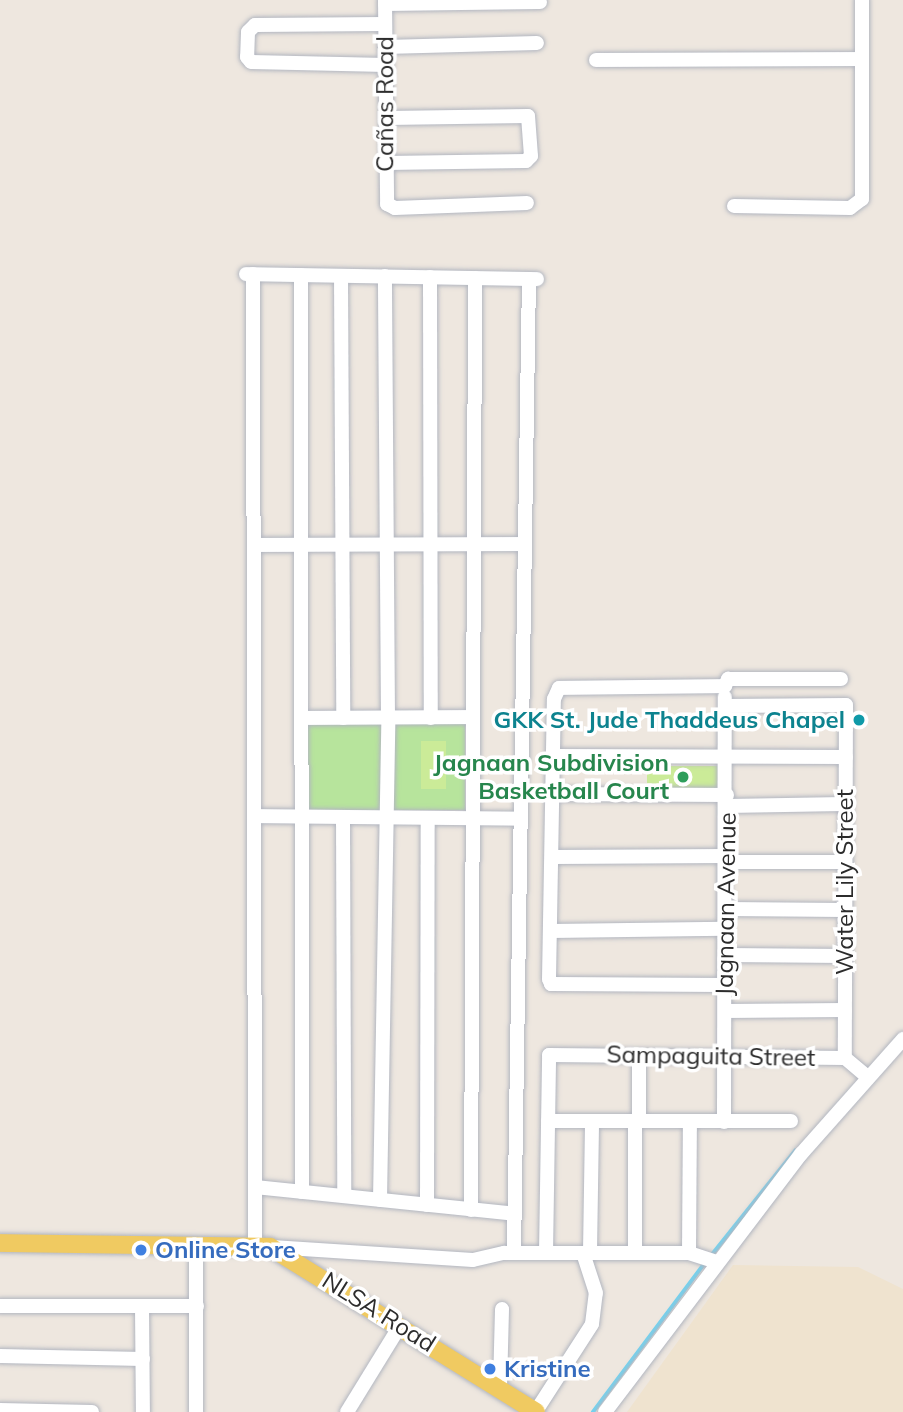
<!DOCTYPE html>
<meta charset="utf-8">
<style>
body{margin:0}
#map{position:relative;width:903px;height:1412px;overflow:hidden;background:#eee7df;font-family:Mulish,sans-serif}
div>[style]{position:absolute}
.education>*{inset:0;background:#efe3cf}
.green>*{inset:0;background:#b7e49c;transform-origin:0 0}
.pitch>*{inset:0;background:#cbeb98;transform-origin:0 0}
.stream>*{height:3.5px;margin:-1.75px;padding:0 1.75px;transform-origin:1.75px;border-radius:1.75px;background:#73d2ef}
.roads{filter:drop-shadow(0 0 2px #b2b6c0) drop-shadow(0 0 2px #b2b6c0)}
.minor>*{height:14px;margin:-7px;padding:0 7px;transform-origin:7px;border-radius:7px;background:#fff}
.major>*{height:18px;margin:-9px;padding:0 9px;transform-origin:9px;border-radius:9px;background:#f0ca61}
.dots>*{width:19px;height:19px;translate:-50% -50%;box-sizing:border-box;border:4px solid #fff;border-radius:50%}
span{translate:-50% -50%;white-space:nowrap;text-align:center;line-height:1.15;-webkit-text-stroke:7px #fff;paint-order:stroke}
.street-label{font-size:24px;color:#2c2c2c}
.culture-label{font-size:24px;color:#0d838f;font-weight:700}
.right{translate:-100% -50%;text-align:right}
.leisure-label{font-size:24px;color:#27864d;font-weight:700}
.shop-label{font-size:24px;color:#366cbe;font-weight:700}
.left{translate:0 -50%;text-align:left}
</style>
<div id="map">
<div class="education">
<i style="clip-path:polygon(733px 1265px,858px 1267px,903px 1289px,903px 1412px,627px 1412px)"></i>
</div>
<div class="green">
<i style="left:308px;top:724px;width:157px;height:86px"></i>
</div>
<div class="pitch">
<i style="left:421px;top:741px;width:25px;height:48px"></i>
<i style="left:647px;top:766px;width:72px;height:22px"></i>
</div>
<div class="stream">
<i style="left:710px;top:1257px;width:136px;rotate:-51.3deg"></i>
<i style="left:593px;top:1412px;width:186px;rotate:-53.1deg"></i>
</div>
<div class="roads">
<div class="minor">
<i style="left:385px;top:0;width:204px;rotate:89.4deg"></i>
<i style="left:387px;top:204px;width:9px;rotate:27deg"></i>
<i style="left:395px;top:208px;width:132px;rotate:-2.2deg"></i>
<i style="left:385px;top:4px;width:155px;rotate:-0.7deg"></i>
<i style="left:385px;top:24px;width:130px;rotate:179.6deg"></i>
<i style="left:255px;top:25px;width:10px;rotate:135deg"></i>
<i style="left:248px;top:32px;width:25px;rotate:92deg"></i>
<i style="left:247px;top:57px;width:6px;rotate:51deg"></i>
<i style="left:251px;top:62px;width:135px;rotate:1.3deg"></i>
<i style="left:385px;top:47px;width:152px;rotate:-1.5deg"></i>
<i style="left:596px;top:60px;width:266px;rotate:-0.2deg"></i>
<i style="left:386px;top:163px;width:140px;rotate:-0.8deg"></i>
<i style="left:526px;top:161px;width:7px;rotate:-45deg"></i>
<i style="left:531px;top:156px;width:40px;rotate:-94.3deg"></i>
<i style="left:528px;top:116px;width:141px;rotate:179.2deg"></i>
<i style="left:734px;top:206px;width:116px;rotate:1deg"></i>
<i style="left:850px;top:208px;width:15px;rotate:-37deg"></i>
<i style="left:862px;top:199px;width:199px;rotate:-90deg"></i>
<i style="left:246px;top:274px;width:291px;rotate:1deg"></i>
<i style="left:253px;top:274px;width:972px;rotate:89.88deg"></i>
<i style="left:301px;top:275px;width:917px;rotate:89.94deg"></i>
<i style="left:341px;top:276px;width:442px;rotate:89.7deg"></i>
<i style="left:430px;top:277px;width:441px;rotate:89.9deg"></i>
<i style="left:254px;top:545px;width:271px;rotate:-0.2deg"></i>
<i style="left:725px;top:686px;width:8px;rotate:-67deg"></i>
<i style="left:728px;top:679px;width:113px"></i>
<i style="left:725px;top:706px;width:121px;rotate:-0.5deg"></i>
<i style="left:846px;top:705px;width:353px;rotate:90.2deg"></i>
<i style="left:302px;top:718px;width:171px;rotate:-0.3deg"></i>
<i style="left:555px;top:756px;width:291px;rotate:0.2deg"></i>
<i style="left:555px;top:794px;width:172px;rotate:0.3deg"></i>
<i style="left:727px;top:806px;width:117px;rotate:-1deg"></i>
<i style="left:254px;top:816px;width:267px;rotate:0.6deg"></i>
<i style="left:343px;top:817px;width:379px;rotate:89.8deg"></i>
<i style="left:553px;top:857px;width:174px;rotate:-0.3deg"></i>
<i style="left:727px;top:862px;width:118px"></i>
<i style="left:725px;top:909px;width:120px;rotate:0.5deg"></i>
<i style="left:551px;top:931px;width:174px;rotate:-0.7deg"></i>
<i style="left:725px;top:955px;width:120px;rotate:0.5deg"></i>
<i style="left:724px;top:985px;width:173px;rotate:-179.7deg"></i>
<i style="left:551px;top:984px;width:5px;rotate:-112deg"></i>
<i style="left:549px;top:979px;width:280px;rotate:-89deg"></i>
<i style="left:554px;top:699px;width:12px;rotate:-66deg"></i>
<i style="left:559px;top:688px;width:166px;rotate:-0.7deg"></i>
<i style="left:725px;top:1011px;width:120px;rotate:-0.5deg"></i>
<i style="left:548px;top:1121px;width:243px"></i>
<i style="left:635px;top:1121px;width:132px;rotate:90deg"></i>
<i style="left:639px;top:1121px;width:65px;rotate:-90deg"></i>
<i style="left:724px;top:1122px;width:425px;rotate:-89.9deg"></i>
<i style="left:255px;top:1187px;width:261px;rotate:5.9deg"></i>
<i style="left:380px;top:1200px;width:482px;rotate:-89deg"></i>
<i style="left:388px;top:718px;width:442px;rotate:-90.4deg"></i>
<i style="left:427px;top:1205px;width:387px;rotate:-89.9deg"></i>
<i style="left:471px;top:1210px;width:932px;rotate:-89.75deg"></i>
<i style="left:272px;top:1247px;width:201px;rotate:3.7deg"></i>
<i style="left:473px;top:1260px;width:32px;rotate:-13deg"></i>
<i style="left:504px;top:1253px;width:185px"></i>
<i style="left:689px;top:1253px;width:28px;rotate:18deg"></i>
<i style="left:590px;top:1252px;width:131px;rotate:-89.1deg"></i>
<i style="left:514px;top:1253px;width:974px;rotate:-89.12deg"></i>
<i style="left:546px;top:1253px;width:198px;rotate:-89.1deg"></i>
<i style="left:549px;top:1055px;width:296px;rotate:0.6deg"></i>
<i style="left:845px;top:1058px;width:30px;rotate:40deg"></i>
<i style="left:689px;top:1253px;width:131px;rotate:-89.6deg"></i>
<i style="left:0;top:1306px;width:197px"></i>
<i style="left:142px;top:1307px;width:105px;rotate:89.5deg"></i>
<i style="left:0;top:1356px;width:143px;rotate:1.2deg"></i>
<i style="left:500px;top:1386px;width:77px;rotate:-88.5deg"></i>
<i style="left:0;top:1410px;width:92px;rotate:1.2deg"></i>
<i style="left:536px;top:1411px;width:103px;rotate:-57.2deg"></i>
<i style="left:592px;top:1324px;width:31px;rotate:-83deg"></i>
<i style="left:596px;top:1293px;width:42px;rotate:-108deg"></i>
<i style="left:196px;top:1412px;width:167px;rotate:-90deg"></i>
<i style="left:347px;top:1412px;width:101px;rotate:-58.4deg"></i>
<i style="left:605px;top:1412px;width:324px;rotate:-52.8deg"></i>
<i style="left:801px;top:1154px;width:154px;rotate:-48.4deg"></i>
</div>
<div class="major">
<i style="left:0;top:1243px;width:270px;rotate:0.8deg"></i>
<i style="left:270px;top:1247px;width:313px;rotate:31.8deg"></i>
</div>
</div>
<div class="dots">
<i style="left:859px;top:720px;background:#0f9aa8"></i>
<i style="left:683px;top:777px;background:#2e9e5b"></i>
<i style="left:141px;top:1250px;background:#3f7fe0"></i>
<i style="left:490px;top:1369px;background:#3f7fe0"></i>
</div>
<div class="street-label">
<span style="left:385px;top:104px;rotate:-90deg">Cañas Road</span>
<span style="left:845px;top:882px;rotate:-90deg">Water Lily Street</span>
<span style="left:726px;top:904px;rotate:-89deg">Jagnaan Avenue</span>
<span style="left:711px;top:1056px;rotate:1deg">Sampaguita Street</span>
<span style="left:379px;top:1312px;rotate:32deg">NLSA Road</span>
</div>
<div class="culture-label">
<span class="right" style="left:845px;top:720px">GKK St. Jude Thaddeus Chapel</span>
</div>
<div class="leisure-label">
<span class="right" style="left:669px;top:777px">Jagnaan Subdivision<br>Basketball Court</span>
</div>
<div class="shop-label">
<span class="left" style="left:155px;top:1250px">Online Store</span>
<span class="left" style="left:504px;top:1369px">Kristine</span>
</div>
</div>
